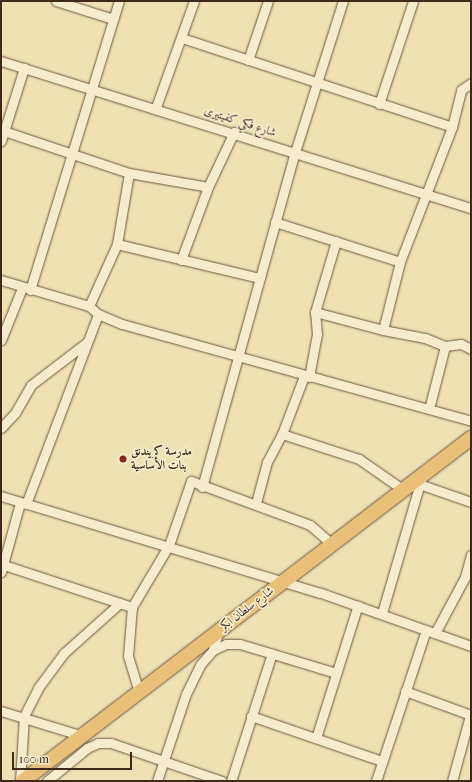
<!DOCTYPE html>
<meta charset="utf-8">
<style>
body{margin:0}
#map{position:relative;width:472px;height:782px;overflow:hidden;background:#efe1b3;font-family:"IM FELL French Canon",Amiri,serif}
div>[style]{position:absolute}
.roads{filter:drop-shadow(0 0 1px #6c5741) drop-shadow(0 0 1px #6c5741)}
.minor>*{height:9px;margin:-4.5px;padding:0 4.5px;transform-origin:4.5px;border-radius:4.5px;background:#f5ecce}
.highway>*{height:14px;margin:-7px;padding:0 7px;transform-origin:7px;border-radius:7px;background:#e8c07a}
.dots>*{width:11px;height:11px;translate:-50% -50%;box-sizing:border-box;border:2px solid #f5ecce;border-radius:50%}
span{translate:-50% -50%;white-space:nowrap;text-align:center;line-height:1.15;-webkit-text-stroke:3.5px #f5ecce;paint-order:stroke}
.street-label{font-size:12px;color:#40291b}
.poi-label{font-size:12px;color:#40291b;font-weight:700}
.left{translate:0 -50%;text-align:left}
.frame{position:absolute;inset:0;border:2px solid #40291b;pointer-events:none}
.scale{position:absolute;left:12px;top:752px;width:120px;height:18px;box-sizing:border-box;border:2px solid #40291b;border-top:0;padding-left:5px;font-size:12px;line-height:14px;white-space:nowrap;color:#40291b;-webkit-text-stroke:3px #f5ecce;paint-order:stroke}
</style>
<div id="map">
<div class="roads">
<div class="minor">
<i style="left:56px;top:1px;width:60px;rotate:17.5deg"></i>
<i style="left:182px;top:38px;width:284px;rotate:18.2deg"></i>
<i style="left:248px;top:60px;width:62px;rotate:-71.3deg"></i>
<i style="left:1px;top:61px;width:492px;rotate:17.4deg"></i>
<i style="left:379px;top:104px;width:108px;rotate:-71.7deg"></i>
<i style="left:156px;top:107px;width:113px;rotate:-70.3deg"></i>
<i style="left:1px;top:130px;width:135px;rotate:18.6deg"></i>
<i style="left:129px;top:173px;width:80px;rotate:10deg"></i>
<i style="left:208px;top:187px;width:61px;rotate:-64.7deg"></i>
<i style="left:1px;top:141px;width:77px;rotate:-72.5deg"></i>
<i style="left:275px;top:222px;width:131px;rotate:17.7deg"></i>
<i style="left:400px;top:262px;width:145px;rotate:-68.9deg"></i>
<i style="left:452px;top:127px;width:38px;rotate:-76deg"></i>
<i style="left:461px;top:90px;width:12px;rotate:-35deg"></i>
<i style="left:117px;top:244px;width:147px;rotate:13.4deg"></i>
<i style="left:181px;top:260px;width:78px;rotate:-69.7deg"></i>
<i style="left:1px;top:280px;width:92px;rotate:16.5deg"></i>
<i style="left:89px;top:306px;width:12px;rotate:42deg"></i>
<i style="left:98px;top:314px;width:26px;rotate:23deg"></i>
<i style="left:122px;top:324px;width:362px;rotate:15.5deg"></i>
<i style="left:30px;top:290px;width:302px;rotate:-72.9deg"></i>
<i style="left:89px;top:306px;width:68px;rotate:-65.7deg"></i>
<i style="left:117px;top:244px;width:72px;rotate:-80.4deg"></i>
<i style="left:315px;top:312px;width:70px;rotate:14.8deg"></i>
<i style="left:383px;top:330px;width:70px;rotate:-76deg"></i>
<i style="left:383px;top:330px;width:43px;rotate:10.8deg"></i>
<i style="left:425px;top:338px;width:22px;rotate:22deg"></i>
<i style="left:445px;top:346px;width:16px;rotate:-7deg"></i>
<i style="left:461px;top:344px;width:11px;rotate:27deg"></i>
<i style="left:1px;top:340px;width:56px;rotate:-68deg"></i>
<i style="left:309px;top:377px;width:44px;rotate:-79.5deg"></i>
<i style="left:317px;top:334px;width:22px;rotate:-95deg"></i>
<i style="left:315px;top:312px;width:74px;rotate:-73.5deg"></i>
<i style="left:429px;top:409px;width:65px;rotate:-75.7deg"></i>
<i style="left:1px;top:428px;width:21px;rotate:-47deg"></i>
<i style="left:15px;top:413px;width:32px;rotate:-60deg"></i>
<i style="left:31px;top:385px;width:69px;rotate:-37.4deg"></i>
<i style="left:282px;top:434px;width:81px;rotate:18deg"></i>
<i style="left:359px;top:459px;width:52px;rotate:34.9deg"></i>
<i style="left:419px;top:484px;width:55px;rotate:19.1deg"></i>
<i style="left:202px;top:487px;width:348px;rotate:-74.5deg"></i>
<i style="left:295px;top:152px;width:158px;rotate:-72.4deg"></i>
<i style="left:1px;top:496px;width:334px;rotate:16.9deg"></i>
<i style="left:321px;top:593px;width:159px;rotate:19.5deg"></i>
<i style="left:256px;top:503px;width:42px;rotate:-75deg"></i>
<i style="left:267px;top:462px;width:32px;rotate:-62deg"></i>
<i style="left:282px;top:434px;width:62px;rotate:-69.2deg"></i>
<i style="left:26px;top:504px;width:203px;rotate:-69.2deg"></i>
<i style="left:1px;top:564px;width:138px;rotate:18.2deg"></i>
<i style="left:132px;top:607px;width:72px;rotate:-59.2deg"></i>
<i style="left:169px;top:545px;width:68px;rotate:-71deg"></i>
<i style="left:191px;top:481px;width:127px;rotate:20.3deg"></i>
<i style="left:310px;top:525px;width:29px;rotate:41deg"></i>
<i style="left:1px;top:572px;width:72px;rotate:-74.6deg"></i>
<i style="left:132px;top:607px;width:49px;rotate:94.7deg"></i>
<i style="left:128px;top:656px;width:39px;rotate:73deg"></i>
<i style="left:382px;top:613px;width:143px;rotate:-73.7deg"></i>
<i style="left:435px;top:633px;width:64px;rotate:-61.8deg"></i>
<i style="left:465px;top:577px;width:23px;rotate:-75deg"></i>
<i style="left:213px;top:650px;width:14px;rotate:-25deg"></i>
<i style="left:226px;top:644px;width:14px"></i>
<i style="left:240px;top:644px;width:100px;rotate:16.8deg"></i>
<i style="left:405px;top:691px;width:70px;rotate:20deg"></i>
<i style="left:1px;top:711px;width:86px;rotate:17deg"></i>
<i style="left:251px;top:716px;width:139px;rotate:19deg"></i>
<i style="left:316px;top:738px;width:139px;rotate:-72.5deg"></i>
<i style="left:20px;top:781px;width:65px;rotate:-86.5deg"></i>
<i style="left:24px;top:716px;width:31px;rotate:-63deg"></i>
<i style="left:38px;top:688px;width:44px;rotate:-53.4deg"></i>
<i style="left:64px;top:653px;width:75px;rotate:-41.8deg"></i>
<i style="left:47px;top:781px;width:52px;rotate:-39.5deg"></i>
<i style="left:87px;top:748px;width:12px;rotate:-24deg"></i>
<i style="left:98px;top:743px;width:13px"></i>
<i style="left:111px;top:743px;width:117px;rotate:18.9deg"></i>
<i style="left:157px;top:781px;width:92px;rotate:-71.6deg"></i>
<i style="left:186px;top:694px;width:32px;rotate:-64deg"></i>
<i style="left:200px;top:665px;width:20px;rotate:-49deg"></i>
<i style="left:213px;top:650px;width:19px;rotate:-74deg"></i>
<i style="left:231px;top:781px;width:134px;rotate:-72.2deg"></i>
<i style="left:376px;top:781px;width:159px;rotate:-71.7deg"></i>
<i style="left:452px;top:781px;width:68px;rotate:-74.7deg"></i>
</div>
<div class="highway">
<i style="left:23px;top:781px;width:564px;rotate:-37.44deg"></i>
</div>
</div>
<div class="dots">
<i style="left:123px;top:459px;background:#8f2418"></i>
</div>
<div class="street-label">
<span style="left:240px;top:122px;rotate:18deg">شارع فكي كفيتيرى</span>
<span style="left:247px;top:609px;rotate:-37deg">شارع سلطان ابكر</span>
</div>
<div class="poi-label">
<span class="left" style="left:131px;top:459px">مدرسة كريندنق<br>بنات الأساسية</span>
</div>
<div class="frame"></div>
<div class="scale">100 m</div>
</div>
